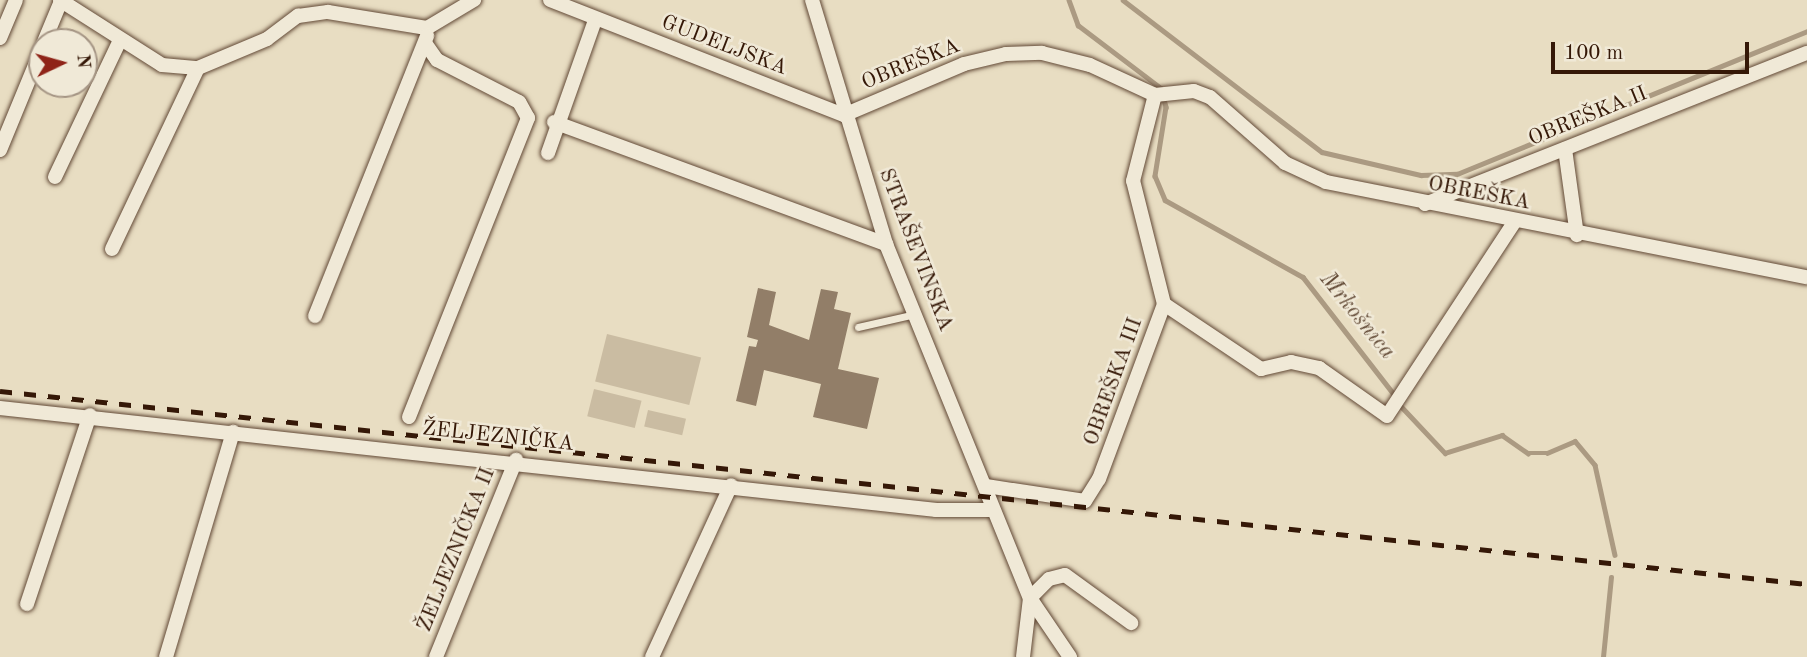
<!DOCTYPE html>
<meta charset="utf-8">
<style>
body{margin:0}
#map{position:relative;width:1807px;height:657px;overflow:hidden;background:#e8ddc2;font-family:"Old Standard TT",serif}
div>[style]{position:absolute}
.green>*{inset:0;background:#cabca2;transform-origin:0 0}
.stream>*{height:4.5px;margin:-2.25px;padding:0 2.25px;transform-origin:2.25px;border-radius:2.25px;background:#ab9a82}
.building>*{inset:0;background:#927e68}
.roads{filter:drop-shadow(0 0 2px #624936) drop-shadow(0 0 2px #624936)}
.lane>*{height:7px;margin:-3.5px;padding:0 3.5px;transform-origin:3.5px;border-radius:3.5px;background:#f0e9d7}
.street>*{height:14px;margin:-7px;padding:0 7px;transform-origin:7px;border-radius:7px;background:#f0e9d7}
.rail>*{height:4.5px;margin-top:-2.25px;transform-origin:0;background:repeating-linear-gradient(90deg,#351807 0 12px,transparent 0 24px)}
span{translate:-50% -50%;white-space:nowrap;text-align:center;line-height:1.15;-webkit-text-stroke:5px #f0e9d7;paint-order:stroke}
.street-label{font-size:21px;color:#351807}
.water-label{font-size:23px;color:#644c38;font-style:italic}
.north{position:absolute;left:28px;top:28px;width:70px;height:70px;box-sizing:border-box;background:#f0e9d7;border:2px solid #a59584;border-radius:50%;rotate:85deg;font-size:19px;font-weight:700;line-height:28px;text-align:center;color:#351807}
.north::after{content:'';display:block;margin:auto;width:24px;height:32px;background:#8f2418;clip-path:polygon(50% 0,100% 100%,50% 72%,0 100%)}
.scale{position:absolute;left:1551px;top:42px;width:198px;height:32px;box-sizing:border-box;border:4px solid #351807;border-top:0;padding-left:9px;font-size:21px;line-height:24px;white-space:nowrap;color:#351807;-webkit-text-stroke:5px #f0e9d7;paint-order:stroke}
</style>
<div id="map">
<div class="green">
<i style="left:607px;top:334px;width:97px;height:49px;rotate:14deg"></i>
<i style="left:594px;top:389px;width:49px;height:28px;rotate:14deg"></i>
<i style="left:648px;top:410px;width:39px;height:17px;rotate:13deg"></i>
</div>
<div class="stream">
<i style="left:1069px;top:0;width:27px;rotate:70deg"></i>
<i style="left:1078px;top:25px;width:104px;rotate:37.2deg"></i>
<i style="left:1161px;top:88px;width:20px;rotate:75deg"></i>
<i style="left:1166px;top:107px;width:70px;rotate:99.1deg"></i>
<i style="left:1155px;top:176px;width:26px;rotate:67deg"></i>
<i style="left:1165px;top:200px;width:158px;rotate:29.2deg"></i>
<i style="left:1303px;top:277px;width:152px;rotate:52.2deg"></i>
<i style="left:1123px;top:0;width:250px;rotate:37.4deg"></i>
<i style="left:1322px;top:152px;width:102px;rotate:13.1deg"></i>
<i style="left:1421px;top:175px;width:36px;rotate:-2deg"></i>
<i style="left:1457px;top:174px;width:378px;rotate:-22.2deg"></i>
<i style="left:1400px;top:405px;width:66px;rotate:46.8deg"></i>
<i style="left:1445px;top:453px;width:60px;rotate:-17.5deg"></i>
<i style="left:1502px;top:435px;width:32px;rotate:35deg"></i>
<i style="left:1528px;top:453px;width:19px"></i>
<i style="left:1547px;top:453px;width:30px;rotate:-23deg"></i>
<i style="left:1575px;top:441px;width:31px;rotate:50deg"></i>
<i style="left:1595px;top:465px;width:92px;rotate:77.5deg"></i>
<i style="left:1603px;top:657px;width:80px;rotate:-84.3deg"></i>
</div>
<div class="building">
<i style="clip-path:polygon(758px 288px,776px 292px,769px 325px,809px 340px,821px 289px,838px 292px,834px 309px,851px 313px,838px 369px,879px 378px,867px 429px,813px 417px,821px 384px,764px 370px,756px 406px,736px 401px,749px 346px,756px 347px,758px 340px,747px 337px)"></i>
</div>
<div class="roads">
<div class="lane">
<i style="left:858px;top:327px;width:58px;rotate:-12.8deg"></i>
</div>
<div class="street">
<i style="left:60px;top:0;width:121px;rotate:32.5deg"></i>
<i style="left:162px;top:65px;width:36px;rotate:5deg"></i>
<i style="left:198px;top:68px;width:75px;rotate:-22.8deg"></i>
<i style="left:267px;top:39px;width:39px;rotate:-37deg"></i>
<i style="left:298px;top:16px;width:30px;rotate:-8deg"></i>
<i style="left:328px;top:12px;width:100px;rotate:9.2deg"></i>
<i style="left:427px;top:28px;width:55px;rotate:-30.8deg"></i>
<i style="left:550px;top:0;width:316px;rotate:21.4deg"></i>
<i style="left:844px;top:115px;width:130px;rotate:-23deg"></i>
<i style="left:964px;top:64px;width:43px;rotate:-13.4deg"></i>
<i style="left:1006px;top:54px;width:36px;rotate:-2deg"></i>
<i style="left:1042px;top:53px;width:49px;rotate:14deg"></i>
<i style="left:1090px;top:65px;width:72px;rotate:24.8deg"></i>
<i style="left:812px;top:0;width:255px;rotate:73.1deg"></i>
<i style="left:886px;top:244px;width:382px;rotate:67.9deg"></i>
<i style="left:1030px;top:598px;width:59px;rotate:96.8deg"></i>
<i style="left:0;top:38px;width:41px;rotate:-67.2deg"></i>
<i style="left:44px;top:42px;width:44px;rotate:-67.5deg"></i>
<i style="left:1155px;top:95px;width:39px;rotate:-6deg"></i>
<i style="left:1194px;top:91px;width:17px;rotate:21deg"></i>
<i style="left:1210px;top:97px;width:100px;rotate:41.3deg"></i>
<i style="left:1285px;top:163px;width:45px;rotate:24.9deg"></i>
<i style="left:1326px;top:182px;width:490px;rotate:11.2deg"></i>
<i style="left:554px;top:122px;width:354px;rotate:20.2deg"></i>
<i style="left:1565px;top:149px;width:87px;rotate:82.1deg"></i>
<i style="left:0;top:150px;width:110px;rotate:-67.6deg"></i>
<i style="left:548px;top:153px;width:141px;rotate:-70.5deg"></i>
<i style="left:55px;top:177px;width:152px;rotate:-64.6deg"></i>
<i style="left:1425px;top:204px;width:411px;rotate:-21.6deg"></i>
<i style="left:112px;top:249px;width:200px;rotate:-64.6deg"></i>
<i style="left:1164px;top:304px;width:117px;rotate:33.8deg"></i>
<i style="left:1261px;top:369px;width:31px;rotate:-13deg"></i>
<i style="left:1291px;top:362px;width:29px;rotate:12deg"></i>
<i style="left:1319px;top:368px;width:83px;rotate:35.2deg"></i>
<i style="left:1387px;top:416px;width:231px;rotate:-56.7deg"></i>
<i style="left:315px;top:316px;width:302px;rotate:-68.2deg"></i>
<i style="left:0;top:408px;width:942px;rotate:6.22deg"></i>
<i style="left:936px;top:510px;width:56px"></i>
<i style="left:409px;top:417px;width:322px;rotate:-68.3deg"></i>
<i style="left:528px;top:118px;width:18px;rotate:-119deg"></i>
<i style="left:519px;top:102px;width:92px;rotate:-152.9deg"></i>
<i style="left:437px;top:60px;width:19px;rotate:-125deg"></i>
<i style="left:986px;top:486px;width:100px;rotate:8.6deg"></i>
<i style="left:1085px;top:501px;width:26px;rotate:-58deg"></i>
<i style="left:1099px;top:479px;width:187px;rotate:-69.6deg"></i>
<i style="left:1164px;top:304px;width:127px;rotate:-104.1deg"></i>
<i style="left:1133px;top:181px;width:89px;rotate:-75.7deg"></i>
<i style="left:27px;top:604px;width:199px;rotate:-71.6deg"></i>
<i style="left:166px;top:657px;width:235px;rotate:-73.4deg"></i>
<i style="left:436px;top:657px;width:213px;rotate:-67.9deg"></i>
<i style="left:652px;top:657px;width:189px;rotate:-65.3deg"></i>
<i style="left:1070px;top:657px;width:71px;rotate:-124.1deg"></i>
<i style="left:1030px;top:598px;width:27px;rotate:-45deg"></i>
<i style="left:1049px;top:579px;width:16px;rotate:-14deg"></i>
<i style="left:1065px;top:575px;width:82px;rotate:36deg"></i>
</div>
</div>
<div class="rail">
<i style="left:0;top:391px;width:1817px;rotate:6.1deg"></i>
</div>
<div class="street-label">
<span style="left:724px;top:46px;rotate:21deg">GUDELJSKA</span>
<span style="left:911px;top:65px;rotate:-22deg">OBREŠKA</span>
<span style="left:1588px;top:117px;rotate:-22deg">OBREŠKA II</span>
<span style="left:1479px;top:194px;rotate:11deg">OBREŠKA</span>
<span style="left:915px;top:250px;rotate:69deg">STRAŠEVINSKA</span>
<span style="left:1114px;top:382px;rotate:-70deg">OBREŠKA III</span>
<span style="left:498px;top:437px;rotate:6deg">ŽELJEZNIČKA</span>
<span style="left:457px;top:550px;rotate:-68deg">ŽELJEZNIČKA II</span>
</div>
<div class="water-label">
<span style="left:1357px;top:316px;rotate:51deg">Mrkošnica</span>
</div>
<div class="north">N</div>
<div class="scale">100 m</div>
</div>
